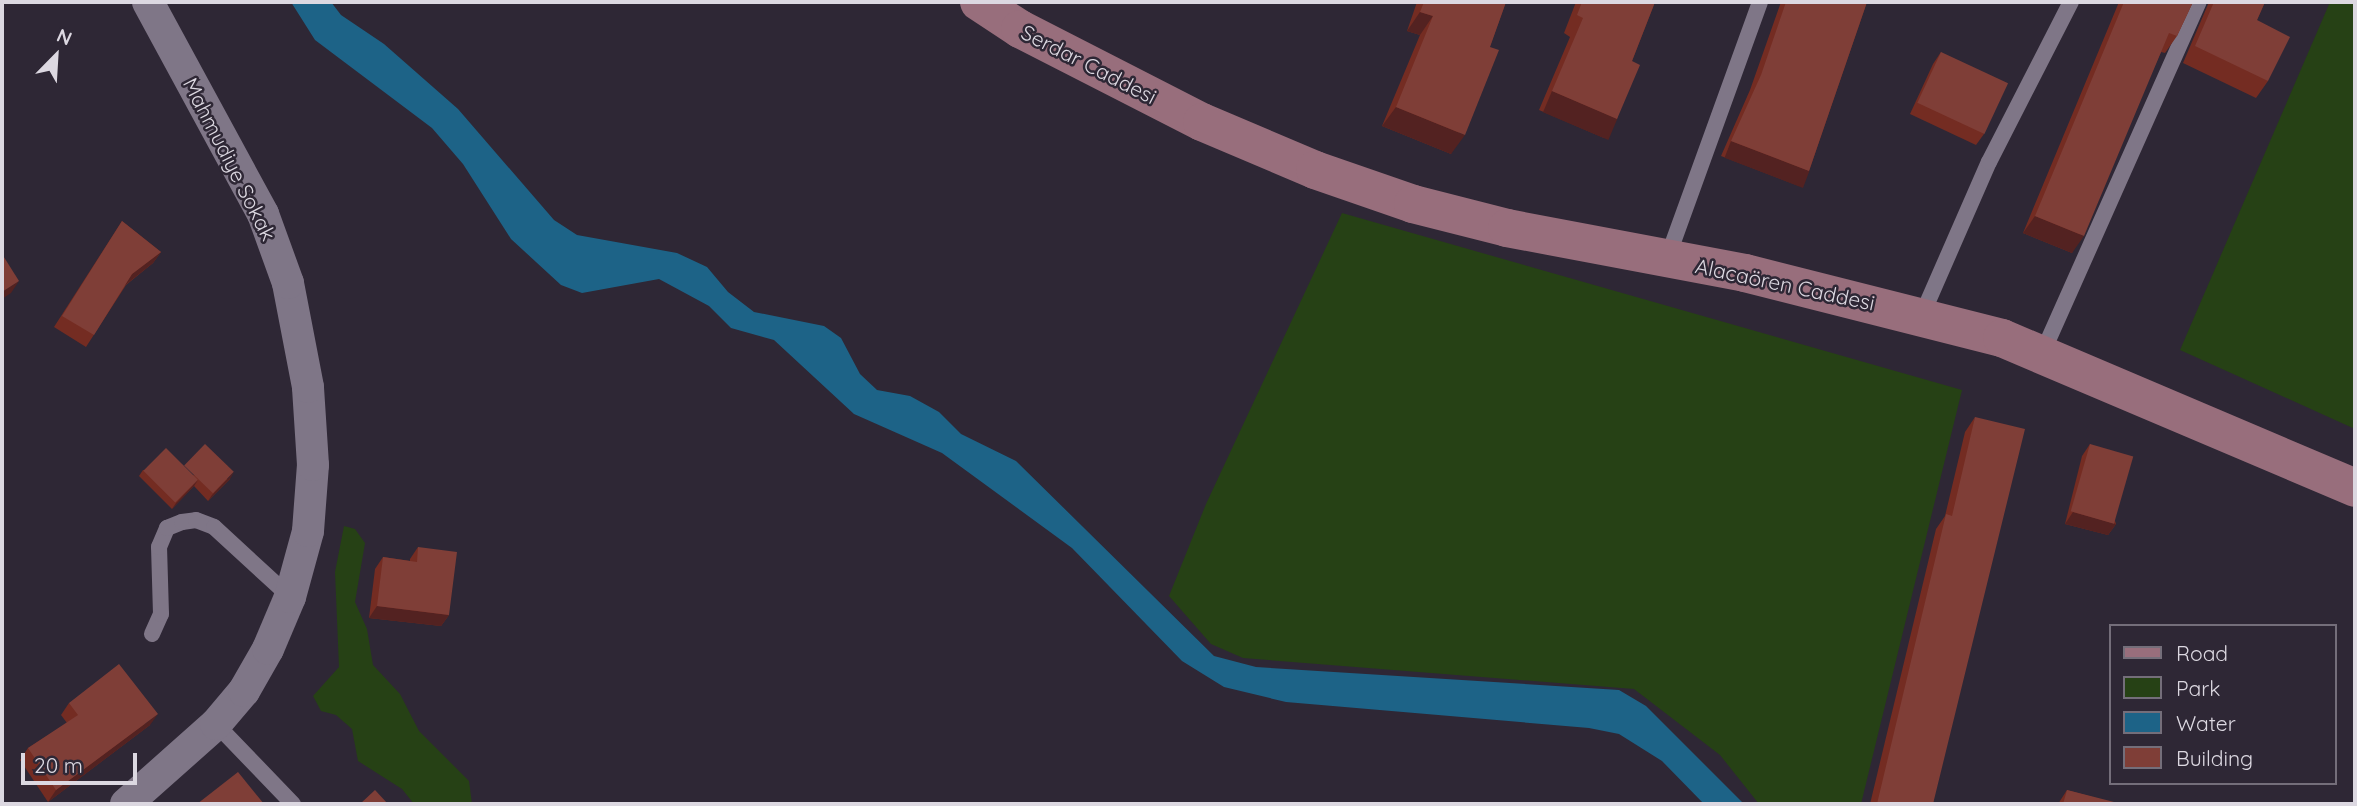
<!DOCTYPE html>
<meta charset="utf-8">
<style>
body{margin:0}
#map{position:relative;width:2357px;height:806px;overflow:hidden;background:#2e2735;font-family:Quicksand,sans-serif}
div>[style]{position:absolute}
.green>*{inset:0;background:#264115}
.water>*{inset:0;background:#1d6387}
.lane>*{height:16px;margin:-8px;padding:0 8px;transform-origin:8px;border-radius:8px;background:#7f7687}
.street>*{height:32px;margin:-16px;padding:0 16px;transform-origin:16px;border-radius:16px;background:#7f7687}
.secondary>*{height:38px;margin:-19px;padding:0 19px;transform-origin:19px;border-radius:19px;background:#986e7c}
.wall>*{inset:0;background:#742c22}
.shaded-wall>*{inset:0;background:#532221;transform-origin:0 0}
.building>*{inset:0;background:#7f3e37;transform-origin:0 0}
span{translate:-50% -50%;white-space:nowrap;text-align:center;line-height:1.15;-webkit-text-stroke:5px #2e2735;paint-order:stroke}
.street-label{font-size:21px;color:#dcd8e1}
.frame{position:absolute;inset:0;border:4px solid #dcd8e1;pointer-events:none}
.legend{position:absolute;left:2109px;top:624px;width:228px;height:161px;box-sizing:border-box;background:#2e2735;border:2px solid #746e7a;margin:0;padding:9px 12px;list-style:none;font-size:21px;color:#dcd8e1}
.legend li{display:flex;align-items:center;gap:14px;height:35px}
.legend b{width:35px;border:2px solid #746e7a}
.north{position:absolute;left:21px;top:21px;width:70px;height:70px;-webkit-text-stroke:5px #2e2735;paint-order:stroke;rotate:24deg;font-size:19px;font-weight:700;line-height:28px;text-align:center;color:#dcd8e1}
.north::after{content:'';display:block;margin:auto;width:24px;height:32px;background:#dcd8e1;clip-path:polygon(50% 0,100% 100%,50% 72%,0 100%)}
.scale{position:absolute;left:21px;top:753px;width:116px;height:32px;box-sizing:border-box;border:4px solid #dcd8e1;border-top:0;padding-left:9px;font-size:21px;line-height:24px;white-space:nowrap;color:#dcd8e1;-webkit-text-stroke:5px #2e2735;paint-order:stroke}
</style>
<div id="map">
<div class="green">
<i style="clip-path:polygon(2330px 2px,2355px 2px,2355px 429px,2180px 350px)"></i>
<i style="clip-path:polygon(1342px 213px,1962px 390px,1861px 804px,1759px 804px,1720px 755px,1634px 689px,1243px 658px,1211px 644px,1169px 596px,1206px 504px)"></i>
<i style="clip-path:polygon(344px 526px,355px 529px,365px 543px,355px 602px,367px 629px,373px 665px,400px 694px,419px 731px,469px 781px,472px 804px,414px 804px,402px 789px,358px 761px,352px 729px,336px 715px,321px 711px,313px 696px,339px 667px,335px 572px)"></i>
</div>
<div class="water">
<i style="clip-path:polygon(291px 2px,331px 2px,341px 15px,384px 44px,458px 109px,554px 220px,577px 235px,677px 253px,707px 267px,728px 292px,754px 312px,824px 326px,841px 338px,860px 374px,877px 390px,910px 396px,939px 412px,961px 434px,1016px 461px,1214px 656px,1256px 667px,1619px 690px,1646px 706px,1744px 804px,1704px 804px,1662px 761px,1619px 734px,1589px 728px,1286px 702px,1224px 687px,1182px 661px,1072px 548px,942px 453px,854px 414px,774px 340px,731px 328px,709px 306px,659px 279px,582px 293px,561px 285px,511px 239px,463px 164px,432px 128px,315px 40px)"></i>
</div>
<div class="lane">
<i style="left:1667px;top:259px;width:273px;rotate:-70.1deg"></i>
<i style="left:1922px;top:315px;width:167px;rotate:-66.4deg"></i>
<i style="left:1989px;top:162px;width:180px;rotate:-62.9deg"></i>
<i style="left:2042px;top:354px;width:385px;rotate:-66deg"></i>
<i style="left:152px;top:634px;width:22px;rotate:-66deg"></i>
<i style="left:161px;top:614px;width:67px;rotate:-91.7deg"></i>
<i style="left:159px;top:547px;width:21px;rotate:-67deg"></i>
<i style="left:167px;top:528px;width:16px;rotate:-22deg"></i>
<i style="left:182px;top:522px;width:14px;rotate:-8deg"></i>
<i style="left:196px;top:520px;width:19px;rotate:21deg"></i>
<i style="left:214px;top:527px;width:103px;rotate:42.6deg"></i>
<i style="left:216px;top:724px;width:111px;rotate:46.1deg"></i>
</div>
<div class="street">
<i style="left:126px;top:804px;width:120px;rotate:-41.6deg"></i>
<i style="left:216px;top:724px;width:43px;rotate:-49.7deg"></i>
<i style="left:244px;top:691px;width:48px;rotate:-60.3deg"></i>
<i style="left:268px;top:649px;width:56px;rotate:-67.1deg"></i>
<i style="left:290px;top:597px;width:68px;rotate:-74.7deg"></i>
<i style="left:308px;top:531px;width:66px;rotate:-85.7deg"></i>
<i style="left:313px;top:465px;width:78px;rotate:-93.7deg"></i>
<i style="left:308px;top:387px;width:106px;rotate:-100.9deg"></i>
<i style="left:288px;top:283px;width:73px;rotate:-109.9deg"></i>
<i style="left:263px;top:214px;width:241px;rotate:-118.5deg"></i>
</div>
<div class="secondary">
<i style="left:979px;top:2px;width:49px;rotate:33.4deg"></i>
<i style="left:1020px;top:29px;width:204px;rotate:27.1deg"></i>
<i style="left:1202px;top:122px;width:123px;rotate:23deg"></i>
<i style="left:1315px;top:170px;width:104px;rotate:19.1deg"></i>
<i style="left:1413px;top:204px;width:97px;rotate:14.3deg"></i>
<i style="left:1507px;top:228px;width:242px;rotate:10.7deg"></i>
<i style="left:1745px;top:273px;width:265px;rotate:14.2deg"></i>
<i style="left:2002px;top:338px;width:384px;rotate:23deg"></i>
</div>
<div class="wall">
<i style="clip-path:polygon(1417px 2px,1506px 2px,1451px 154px,1382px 126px,1420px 35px,1407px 31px)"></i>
<i style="clip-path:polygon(1576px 2px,1655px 2px,1632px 61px,1617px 119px,1604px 138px,1539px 110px,1570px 37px,1564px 33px)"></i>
<i style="clip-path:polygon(1781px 2px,1867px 2px,1809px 171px,1799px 186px,1721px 156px,1750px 90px)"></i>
<i style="clip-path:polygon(2119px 2px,2193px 2px,2177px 36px,2165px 53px,2161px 52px,2072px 253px,2023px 233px)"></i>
<i style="clip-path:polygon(2209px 2px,2265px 2px,2257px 20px,2268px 81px,2256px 98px,2183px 63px)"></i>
<i style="clip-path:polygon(1941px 52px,1984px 134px,1976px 145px,1910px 114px,1933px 64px)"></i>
<i style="clip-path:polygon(122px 221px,161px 252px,153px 263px,126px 285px,86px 347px,54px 327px)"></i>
<i style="clip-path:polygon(1975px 417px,1933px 804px,1870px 804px,1936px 529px,1945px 516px,1965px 432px)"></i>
<i style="clip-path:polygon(2090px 444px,2116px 524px,2108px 535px,2065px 524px,2082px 456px)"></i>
<i style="clip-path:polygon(143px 470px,230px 479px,208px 501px,194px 486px,172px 509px,139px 476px)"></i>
<i style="clip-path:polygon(418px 547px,449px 615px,441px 626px,369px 618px,375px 569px,383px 557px,410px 561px,410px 559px)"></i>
<i style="clip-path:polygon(69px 703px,150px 725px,48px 802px,20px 760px,28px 748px,67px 723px,61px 715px)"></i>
<i style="clip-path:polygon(2067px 790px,2118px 804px,2058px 804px)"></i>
</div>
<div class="shaded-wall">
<i style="clip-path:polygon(1420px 12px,1433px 16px,1420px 35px,1407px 31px)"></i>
<i style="left:1552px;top:91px;width:71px;height:23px;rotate:23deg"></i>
<i style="clip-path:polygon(1396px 107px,1465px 135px,1451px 154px,1382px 126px)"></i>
<i style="left:1731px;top:141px;width:84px;height:18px;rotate:21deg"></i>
<i style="clip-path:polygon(2035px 216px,2084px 236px,2072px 253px,2023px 233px)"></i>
<i style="clip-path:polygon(161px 252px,153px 263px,124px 286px,132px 274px)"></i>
<i style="clip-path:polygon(19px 281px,11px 293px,2px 299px,2px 292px)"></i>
<i style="clip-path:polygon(234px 472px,230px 479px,208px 501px,212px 495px)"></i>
<i style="clip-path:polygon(198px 480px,194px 486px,172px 509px,176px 503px)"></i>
<i style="clip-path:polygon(2073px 512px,2116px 524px,2108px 535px,2065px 524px)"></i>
<i style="clip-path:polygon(377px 606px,449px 615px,441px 626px,369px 618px)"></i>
<i style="clip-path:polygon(158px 714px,150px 725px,48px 802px,56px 790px)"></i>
</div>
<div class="building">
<i style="clip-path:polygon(1424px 2px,1506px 2px,1490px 47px,1499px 50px,1465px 135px,1396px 107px,1433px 16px,1420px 12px)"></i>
<i style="clip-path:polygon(1582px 2px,1655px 2px,1632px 61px,1640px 65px,1617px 119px,1552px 91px,1583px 18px,1577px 15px)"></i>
<i style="clip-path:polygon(1786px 2px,1867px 2px,1809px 171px,1731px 141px,1761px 75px)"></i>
<i style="clip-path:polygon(2124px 2px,2193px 2px,2177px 36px,2169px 33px,2084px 236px,2035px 216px)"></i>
<i style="clip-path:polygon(2214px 2px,2265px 2px,2257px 20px,2290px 37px,2268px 81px,2195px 46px)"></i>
<i style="left:1941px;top:52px;width:74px;height:56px;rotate:25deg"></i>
<i style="clip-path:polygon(122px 221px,161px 252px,132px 274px,94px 335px,62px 316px)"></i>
<i style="clip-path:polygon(2px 254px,19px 281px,2px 292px)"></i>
<i style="clip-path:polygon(1975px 417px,2025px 429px,1933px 804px,1877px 804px,1946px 514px,1952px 516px)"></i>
<i style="left:205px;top:444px;width:40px;height:30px;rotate:44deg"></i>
<i style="left:2090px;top:444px;width:45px;height:70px;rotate:16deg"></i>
<i style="left:166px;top:448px;width:45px;height:32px;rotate:45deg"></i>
<i style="clip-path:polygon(418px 547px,457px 552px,449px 615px,377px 606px,383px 557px,417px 562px)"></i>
<i style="clip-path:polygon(119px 664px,158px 714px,56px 790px,28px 748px,78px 715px,69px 703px)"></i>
<i style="clip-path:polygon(238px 772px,264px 804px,197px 804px)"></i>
<i style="clip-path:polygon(375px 790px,388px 804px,360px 804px)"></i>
<i style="clip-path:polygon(2067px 790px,2118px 803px,2118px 804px,2063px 804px)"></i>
</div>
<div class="street-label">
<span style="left:1089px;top:64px;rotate:27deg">Serdar Caddesi</span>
<span style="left:230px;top:159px;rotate:63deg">Mahmudiye Sokak</span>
<span style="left:1785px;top:284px;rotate:12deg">Alacaören Caddesi</span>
</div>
<div class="frame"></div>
<ul class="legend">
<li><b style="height:9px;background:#986e7c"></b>Road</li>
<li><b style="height:19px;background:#264115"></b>Park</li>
<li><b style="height:19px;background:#1d6387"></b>Water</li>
<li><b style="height:19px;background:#7f3e37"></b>Building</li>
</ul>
<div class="north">N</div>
<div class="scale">20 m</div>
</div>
